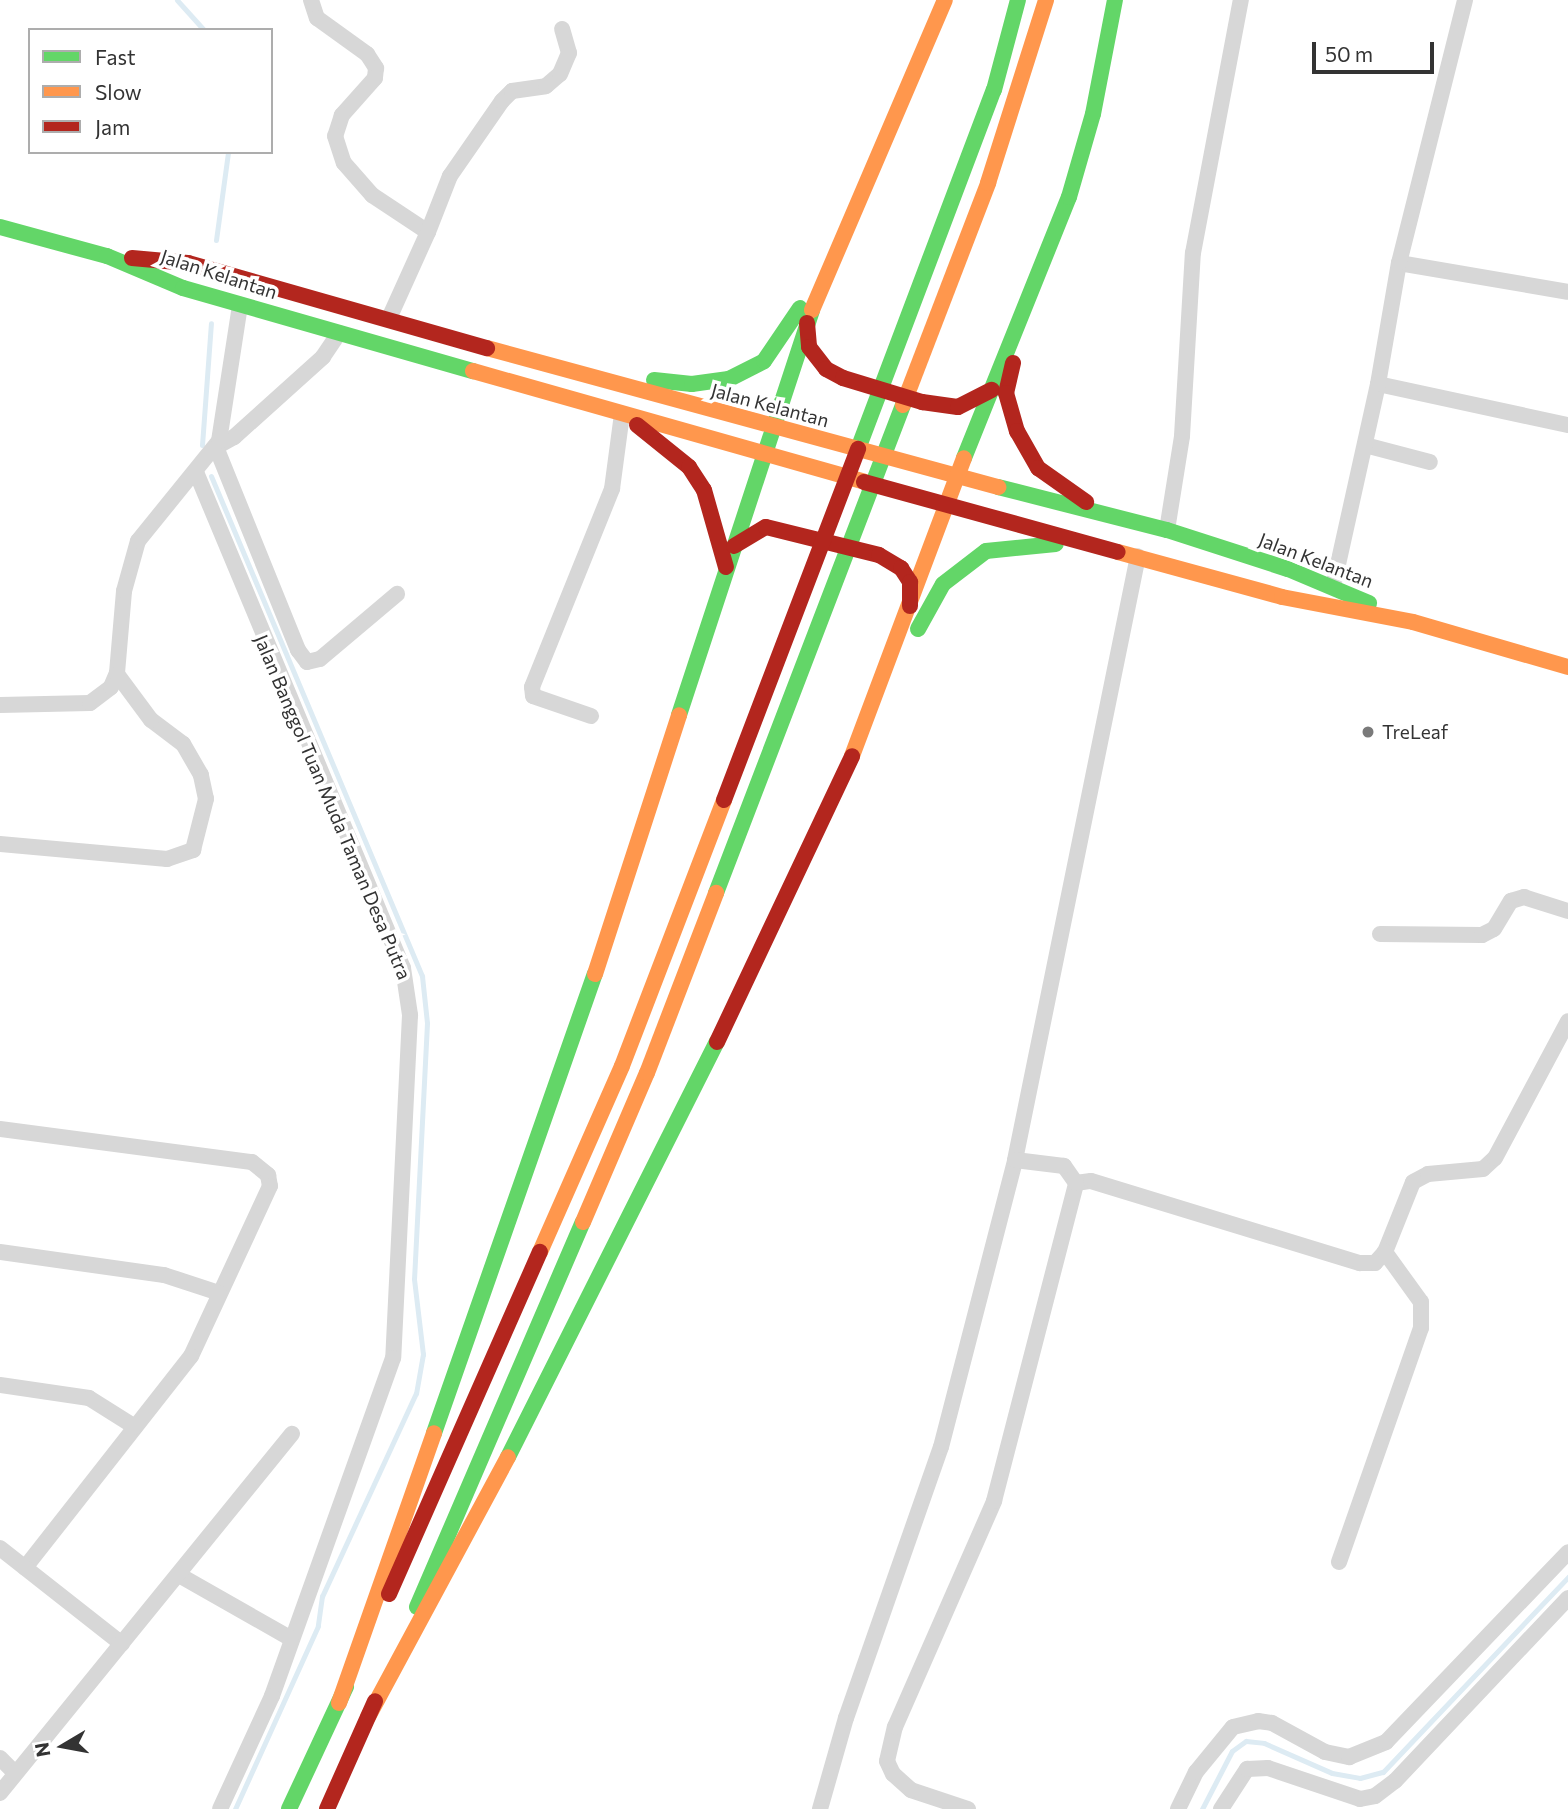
<!DOCTYPE html>
<style>
body{margin:0}
#map{position:relative;width:1568px;height:1809px;overflow:hidden;background:#fff;font-family:Commissioner,sans-serif}
div>[style]{position:absolute}
.stream>*{height:5px;margin:-2.5px;padding:0 2.5px;transform-origin:2.5px;border-radius:2.5px;background:#ddebf3}
.street>*{height:16px;margin:-8px;padding:0 8px;transform-origin:8px;border-radius:8px;background:#d7d7d7}
.fast>*{height:16px;margin:-8px;padding:0 8px;transform-origin:8px;border-radius:8px;background:#63d668}
.slow>*{height:16px;margin:-8px;padding:0 8px;transform-origin:8px;border-radius:8px;background:#ff974d}
.jam>*{height:16px;margin:-8px;padding:0 8px;transform-origin:8px;border-radius:8px;background:#b3261e}
.dots>*{width:19px;height:19px;translate:-50% -50%;box-sizing:border-box;border:4px solid #fff;border-radius:50%}
span{translate:-50% -50%;white-space:nowrap;text-align:center;line-height:1.15;-webkit-text-stroke:7px #fff;paint-order:stroke}
.street-label{font-size:19px;color:#333}
.poi-label{font-size:19px;color:#333}
.left{translate:0 -50%;text-align:left}
.legend{position:absolute;left:28px;top:28px;width:245px;height:126px;box-sizing:border-box;background:#fff;border:2px solid #adadad;margin:0;padding:9px 12px;list-style:none;font-size:21px;color:#333}
.legend li{display:flex;align-items:center;gap:14px;height:35px}
.legend b{width:35px;border:2px solid #adadad}
.north{position:absolute;left:28px;top:1711px;width:70px;height:70px;-webkit-text-stroke:5px #fff;paint-order:stroke;rotate:260deg;font-size:19px;font-weight:700;line-height:28px;text-align:center;color:#333}
.north::after{content:'';display:block;margin:auto;width:24px;height:32px;background:#333;clip-path:polygon(50% 0,100% 100%,50% 72%,0 100%)}
.scale{position:absolute;left:1312px;top:42px;width:122px;height:32px;box-sizing:border-box;border:4px solid #333;border-top:0;padding-left:9px;font-size:21px;line-height:24px;white-space:nowrap;color:#333;-webkit-text-stroke:5px #fff;paint-order:stroke}
</style>
<div id="map">
<div class="stream">
<i style="left:177px;top:0;width:40px;rotate:48deg"></i>
<i style="left:216px;top:240px;width:89px;rotate:-82.2deg"></i>
<i style="left:202px;top:445px;width:122px;rotate:-85.8deg"></i>
<i style="left:211px;top:476px;width:543px;rotate:67.12deg"></i>
<i style="left:422px;top:976px;width:47px;rotate:83.9deg"></i>
<i style="left:427px;top:1023px;width:256px;rotate:92.9deg"></i>
<i style="left:414px;top:1279px;width:76px;rotate:83.2deg"></i>
<i style="left:423px;top:1354px;width:40px;rotate:100deg"></i>
<i style="left:416px;top:1393px;width:224px;rotate:114.8deg"></i>
<i style="left:322px;top:1596px;width:30px;rotate:98deg"></i>
<i style="left:318px;top:1626px;width:201px;rotate:114.4deg"></i>
<i style="left:1202px;top:1809px;width:65px;rotate:-62.7deg"></i>
<i style="left:1232px;top:1751px;width:17px;rotate:-36deg"></i>
<i style="left:1246px;top:1741px;width:18px;rotate:6deg"></i>
<i style="left:1264px;top:1743px;width:74px;rotate:23.8deg"></i>
<i style="left:1332px;top:1773px;width:28px;rotate:10deg"></i>
<i style="left:1360px;top:1778px;width:24px;rotate:-15deg"></i>
<i style="left:1383px;top:1772px;width:269px;rotate:-46.5deg"></i>
</div>
<div class="street">
<i style="left:311px;top:0;width:19px;rotate:72deg"></i>
<i style="left:317px;top:18px;width:62px;rotate:35.8deg"></i>
<i style="left:367px;top:54px;width:17px;rotate:57deg"></i>
<i style="left:376px;top:68px;width:10px;rotate:96deg"></i>
<i style="left:375px;top:78px;width:50px;rotate:131.7deg"></i>
<i style="left:342px;top:115px;width:22px;rotate:108deg"></i>
<i style="left:335px;top:136px;width:28px;rotate:72deg"></i>
<i style="left:344px;top:163px;width:43px;rotate:48.8deg"></i>
<i style="left:372px;top:195px;width:67px;rotate:33.5deg"></i>
<i style="left:428px;top:232px;width:92px;rotate:114.3deg"></i>
<i style="left:428px;top:232px;width:60px;rotate:-68.6deg"></i>
<i style="left:450px;top:176px;width:91px;rotate:-55.3deg"></i>
<i style="left:502px;top:101px;width:14px;rotate:-45deg"></i>
<i style="left:512px;top:91px;width:34px;rotate:-8deg"></i>
<i style="left:546px;top:86px;width:18px;rotate:-41deg"></i>
<i style="left:560px;top:74px;width:23px;rotate:-67deg"></i>
<i style="left:569px;top:53px;width:25px;rotate:-106deg"></i>
<i style="left:1399px;top:263px;width:171px;rotate:9.7deg"></i>
<i style="left:339px;top:333px;width:29px;rotate:124deg"></i>
<i style="left:323px;top:357px;width:120px;rotate:138deg"></i>
<i style="left:234px;top:437px;width:21px;rotate:151deg"></i>
<i style="left:216px;top:447px;width:219px;rotate:68deg"></i>
<i style="left:298px;top:650px;width:15px;rotate:53deg"></i>
<i style="left:307px;top:662px;width:13px;rotate:-13deg"></i>
<i style="left:320px;top:659px;width:101px;rotate:-40.2deg"></i>
<i style="left:1378px;top:384px;width:194px;rotate:12.2deg"></i>
<i style="left:1365px;top:445px;width:67px;rotate:14.7deg"></i>
<i style="left:196px;top:472px;width:537px;rotate:67.35deg"></i>
<i style="left:403px;top:968px;width:48px;rotate:81.5deg"></i>
<i style="left:410px;top:1015px;width:343px;rotate:92.8deg"></i>
<i style="left:393px;top:1358px;width:359px;rotate:109.7deg"></i>
<i style="left:272px;top:1696px;width:124px;rotate:114.7deg"></i>
<i style="left:1167px;top:530px;width:95px;rotate:-80.9deg"></i>
<i style="left:1182px;top:436px;width:183px;rotate:-86.6deg"></i>
<i style="left:1193px;top:253px;width:258px;rotate:-79.3deg"></i>
<i style="left:1333px;top:587px;width:208px;rotate:-77.5deg"></i>
<i style="left:1378px;top:384px;width:123px;rotate:-80.2deg"></i>
<i style="left:1399px;top:263px;width:271px;rotate:-75.9deg"></i>
<i style="left:0;top:705px;width:90px;rotate:-1.3deg"></i>
<i style="left:90px;top:703px;width:26px;rotate:-37deg"></i>
<i style="left:111px;top:687px;width:15px;rotate:-67deg"></i>
<i style="left:117px;top:673px;width:82px;rotate:-85.1deg"></i>
<i style="left:124px;top:591px;width:52px;rotate:-74.4deg"></i>
<i style="left:138px;top:541px;width:129px;rotate:-51deg"></i>
<i style="left:219px;top:441px;width:138px;rotate:-81.2deg"></i>
<i style="left:591px;top:716px;width:61px;rotate:-161deg"></i>
<i style="left:533px;top:696px;width:9px;rotate:-96deg"></i>
<i style="left:532px;top:687px;width:214px;rotate:-68deg"></i>
<i style="left:612px;top:489px;width:76px;rotate:-82.4deg"></i>
<i style="left:0;top:844px;width:168px;rotate:5.1deg"></i>
<i style="left:167px;top:859px;width:28px;rotate:-19deg"></i>
<i style="left:193px;top:850px;width:53px;rotate:-75.7deg"></i>
<i style="left:206px;top:799px;width:25px;rotate:-102deg"></i>
<i style="left:201px;top:775px;width:36px;rotate:-120deg"></i>
<i style="left:183px;top:744px;width:40px;rotate:-143deg"></i>
<i style="left:151px;top:720px;width:57px;rotate:-126.5deg"></i>
<i style="left:1380px;top:934px;width:102px;rotate:0.6deg"></i>
<i style="left:1482px;top:935px;width:13px;rotate:-27deg"></i>
<i style="left:1494px;top:929px;width:33px;rotate:-59deg"></i>
<i style="left:1511px;top:901px;width:14px;rotate:-17deg"></i>
<i style="left:1524px;top:897px;width:46px;rotate:17.7deg"></i>
<i style="left:0;top:1129px;width:254px;rotate:7.5deg"></i>
<i style="left:252px;top:1162px;width:21px;rotate:39deg"></i>
<i style="left:268px;top:1175px;width:11px;rotate:80deg"></i>
<i style="left:270px;top:1186px;width:187px;rotate:114.9deg"></i>
<i style="left:191px;top:1356px;width:269px;rotate:128.1deg"></i>
<i style="left:1076px;top:1183px;width:15px;rotate:-8deg"></i>
<i style="left:1091px;top:1181px;width:281px;rotate:17deg"></i>
<i style="left:1360px;top:1263px;width:15px"></i>
<i style="left:1375px;top:1263px;width:15px;rotate:-48deg"></i>
<i style="left:1385px;top:1252px;width:75px;rotate:-68.2deg"></i>
<i style="left:1413px;top:1182px;width:17px;rotate:-28deg"></i>
<i style="left:1428px;top:1174px;width:55px;rotate:-5.2deg"></i>
<i style="left:1483px;top:1169px;width:16px;rotate:-43deg"></i>
<i style="left:1495px;top:1158px;width:155px;rotate:-61.9deg"></i>
<i style="left:0;top:1252px;width:166px;rotate:8deg"></i>
<i style="left:164px;top:1275px;width:58px;rotate:18.1deg"></i>
<i style="left:0;top:1385px;width:90px;rotate:8.3deg"></i>
<i style="left:89px;top:1398px;width:54px;rotate:32.2deg"></i>
<i style="left:0;top:1548px;width:155px;rotate:38.2deg"></i>
<i style="left:1339px;top:1562px;width:248px;rotate:-70.7deg"></i>
<i style="left:1421px;top:1328px;width:26px;rotate:-90deg"></i>
<i style="left:1421px;top:1302px;width:62px;rotate:-125.8deg"></i>
<i style="left:179px;top:1575px;width:128px;rotate:29.6deg"></i>
<i style="left:0;top:1758px;width:21px;rotate:45deg"></i>
<i style="left:0;top:1793px;width:463px;rotate:-50.9deg"></i>
<i style="left:820px;top:1809px;width:95px;rotate:-74.1deg"></i>
<i style="left:846px;top:1718px;width:287px;rotate:-70.7deg"></i>
<i style="left:941px;top:1447px;width:296px;rotate:-75.5deg"></i>
<i style="left:1015px;top:1160px;width:616px;rotate:-78.49deg"></i>
<i style="left:968px;top:1809px;width:60px;rotate:-161.6deg"></i>
<i style="left:911px;top:1790px;width:24px;rotate:-138deg"></i>
<i style="left:893px;top:1774px;width:14px;rotate:-115deg"></i>
<i style="left:887px;top:1761px;width:35px;rotate:-77deg"></i>
<i style="left:895px;top:1727px;width:247px;rotate:-66.3deg"></i>
<i style="left:994px;top:1501px;width:328px;rotate:-75.5deg"></i>
<i style="left:1076px;top:1183px;width:21px;rotate:-125deg"></i>
<i style="left:1064px;top:1166px;width:49px;rotate:-173deg"></i>
<i style="left:1178px;top:1809px;width:41px;rotate:-64.1deg"></i>
<i style="left:1196px;top:1772px;width:58px;rotate:-50.6deg"></i>
<i style="left:1233px;top:1727px;width:26px;rotate:-13deg"></i>
<i style="left:1258px;top:1721px;width:14px;rotate:8deg"></i>
<i style="left:1272px;top:1723px;width:60px;rotate:28.7deg"></i>
<i style="left:1325px;top:1752px;width:25px;rotate:12deg"></i>
<i style="left:1349px;top:1757px;width:40px;rotate:-22deg"></i>
<i style="left:1386px;top:1742px;width:263px;rotate:-46.2deg"></i>
<i style="left:1221px;top:1809px;width:48px;rotate:-57deg"></i>
<i style="left:1247px;top:1769px;width:21px;rotate:-3deg"></i>
<i style="left:1268px;top:1768px;width:97px;rotate:18.6deg"></i>
<i style="left:1360px;top:1799px;width:15px;rotate:-11deg"></i>
<i style="left:1375px;top:1796px;width:25px;rotate:-37deg"></i>
<i style="left:1395px;top:1781px;width:252px;rotate:-46.6deg"></i>
</div>
<div class="fast">
<i style="left:0;top:227px;width:111px;rotate:15.2deg"></i>
<i style="left:107px;top:256px;width:82px;rotate:22.8deg"></i>
<i style="left:183px;top:288px;width:302px;rotate:16deg"></i>
<i style="left:654px;top:380px;width:38px;rotate:6deg"></i>
<i style="left:692px;top:384px;width:37px;rotate:-8deg"></i>
<i style="left:729px;top:379px;width:39px;rotate:-27deg"></i>
<i style="left:764px;top:361px;width:64px;rotate:-55.8deg"></i>
<i style="left:858px;top:449px;width:384px;rotate:-69.3deg"></i>
<i style="left:994px;top:90px;width:93px;rotate:-75.1deg"></i>
<i style="left:964px;top:458px;width:281px;rotate:-68.1deg"></i>
<i style="left:1069px;top:197px;width:86px;rotate:-73.9deg"></i>
<i style="left:1093px;top:114px;width:116px;rotate:-79.1deg"></i>
<i style="left:998px;top:487px;width:174px;rotate:14.3deg"></i>
<i style="left:1167px;top:530px;width:127px;rotate:17.9deg"></i>
<i style="left:1288px;top:569px;width:88px;rotate:22.8deg"></i>
<i style="left:918px;top:629px;width:51px;rotate:-60.9deg"></i>
<i style="left:943px;top:584px;width:54px;rotate:-37.5deg"></i>
<i style="left:986px;top:551px;width:70px;rotate:-5.7deg"></i>
<i style="left:679px;top:715px;width:426px;rotate:-71.8deg"></i>
<i style="left:716px;top:893px;width:523px;rotate:-69.03deg"></i>
<i style="left:434px;top:1433px;width:486px;rotate:-70.7deg"></i>
<i style="left:508px;top:1457px;width:465px;rotate:-63.3deg"></i>
<i style="left:417px;top:1607px;width:419px;rotate:-66.7deg"></i>
<i style="left:289px;top:1809px;width:135px;rotate:-65deg"></i>
</div>
<div class="slow">
<i style="left:812px;top:310px;width:337px;rotate:-66.8deg"></i>
<i style="left:487px;top:348px;width:530px;rotate:15.22deg"></i>
<i style="left:473px;top:371px;width:406px;rotate:15.8deg"></i>
<i style="left:903px;top:405px;width:238px;rotate:-69deg"></i>
<i style="left:988px;top:183px;width:192px;rotate:-72.4deg"></i>
<i style="left:1118px;top:552px;width:170px;rotate:15.3deg"></i>
<i style="left:1282px;top:597px;width:133px;rotate:10.8deg"></i>
<i style="left:1413px;top:622px;width:161px;rotate:16.2deg"></i>
<i style="left:852px;top:756px;width:318px;rotate:-69.4deg"></i>
<i style="left:595px;top:974px;width:272px;rotate:-72deg"></i>
<i style="left:583px;top:1222px;width:162px;rotate:-66.8deg"></i>
<i style="left:647px;top:1073px;width:193px;rotate:-69deg"></i>
<i style="left:540px;top:1252px;width:203px;rotate:-66.2deg"></i>
<i style="left:622px;top:1066px;width:285px;rotate:-69deg"></i>
<i style="left:339px;top:1703px;width:286px;rotate:-70.6deg"></i>
<i style="left:368px;top:1717px;width:295px;rotate:-61.7deg"></i>
</div>
<div class="jam">
<i style="left:132px;top:258px;width:56px;rotate:5.1deg"></i>
<i style="left:188px;top:263px;width:311px;rotate:15.9deg"></i>
<i style="left:807px;top:323px;width:24px;rotate:85deg"></i>
<i style="left:809px;top:347px;width:28px;rotate:52deg"></i>
<i style="left:826px;top:369px;width:19px;rotate:28deg"></i>
<i style="left:843px;top:378px;width:83px;rotate:16.9deg"></i>
<i style="left:922px;top:402px;width:36px;rotate:8deg"></i>
<i style="left:958px;top:407px;width:38px;rotate:-27deg"></i>
<i style="left:1013px;top:363px;width:31px;rotate:103deg"></i>
<i style="left:1006px;top:393px;width:40px;rotate:74deg"></i>
<i style="left:1017px;top:431px;width:43px;rotate:60.4deg"></i>
<i style="left:1038px;top:468px;width:59px;rotate:35.3deg"></i>
<i style="left:637px;top:425px;width:67px;rotate:38.9deg"></i>
<i style="left:689px;top:467px;width:27px;rotate:57deg"></i>
<i style="left:704px;top:490px;width:80px;rotate:74.1deg"></i>
<i style="left:864px;top:482px;width:263px;rotate:15.4deg"></i>
<i style="left:734px;top:546px;width:37px;rotate:-31deg"></i>
<i style="left:766px;top:527px;width:116px;rotate:13.9deg"></i>
<i style="left:879px;top:555px;width:26px;rotate:31deg"></i>
<i style="left:901px;top:568px;width:17px;rotate:57deg"></i>
<i style="left:910px;top:582px;width:24px;rotate:90deg"></i>
<i style="left:724px;top:800px;width:376px;rotate:-69.1deg"></i>
<i style="left:717px;top:1042px;width:316px;rotate:-64.7deg"></i>
<i style="left:389px;top:1594px;width:374px;rotate:-66.2deg"></i>
<i style="left:327px;top:1809px;width:118px;rotate:-66deg"></i>
</div>
<div class="dots">
<i style="left:1368px;top:732px;background:#7a7a7a"></i>
</div>
<div class="street-label">
<span style="left:219px;top:274px;rotate:18deg">Jalan Kelantan</span>
<span style="left:770px;top:405px;rotate:15deg">Jalan Kelantan</span>
<span style="left:1316px;top:560px;rotate:21deg">Jalan Kelantan</span>
<span style="left:333px;top:807px;rotate:67deg">Jalan Banggol Tuan Muda Taman Desa Putra</span>
</div>
<div class="poi-label">
<span class="left" style="left:1382px;top:732px">TreLeaf</span>
</div>
<ul class="legend">
<li><b style="height:9px;background:#63d668"></b>Fast</li>
<li><b style="height:9px;background:#ff974d"></b>Slow</li>
<li><b style="height:9px;background:#b3261e"></b>Jam</li>
</ul>
<div class="north">N</div>
<div class="scale">50 m</div>
</div>
